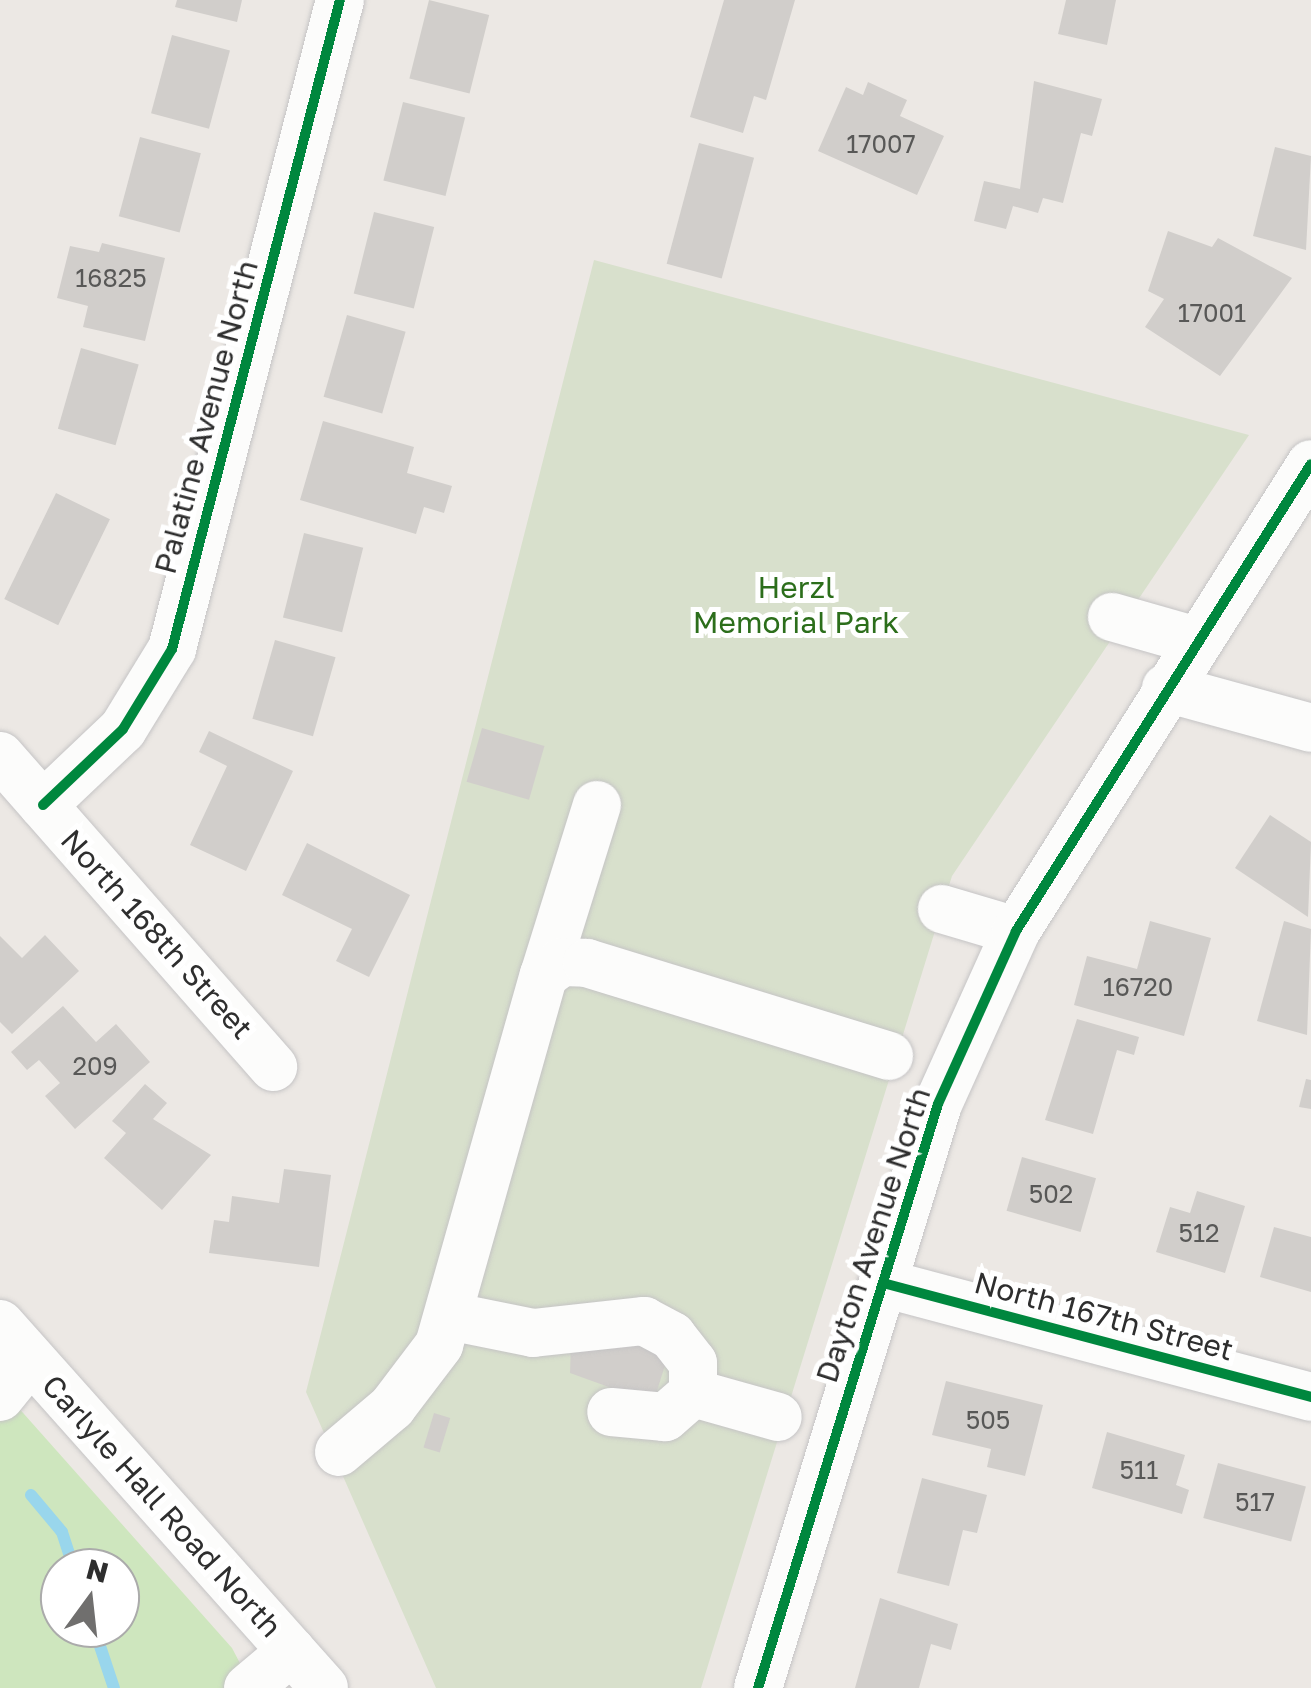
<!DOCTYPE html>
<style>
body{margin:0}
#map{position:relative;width:1311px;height:1688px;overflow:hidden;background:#ece8e4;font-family:"Golos Text",sans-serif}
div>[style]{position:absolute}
.green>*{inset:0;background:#cee6be}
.cemetery>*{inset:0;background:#d8e0cc}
.stream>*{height:12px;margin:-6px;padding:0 6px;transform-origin:6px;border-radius:6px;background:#99d6ec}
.building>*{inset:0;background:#d1cecb;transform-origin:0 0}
.roads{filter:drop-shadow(0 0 2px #c5c4c5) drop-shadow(0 0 2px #c5c4c5)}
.minor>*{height:48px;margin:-24px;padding:0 24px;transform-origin:24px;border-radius:24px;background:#fcfcfb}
.cycleway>*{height:10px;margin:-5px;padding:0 5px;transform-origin:5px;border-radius:5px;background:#00873e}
span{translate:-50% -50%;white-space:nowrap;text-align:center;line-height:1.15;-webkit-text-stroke:10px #fff;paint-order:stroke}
.number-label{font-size:25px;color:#585857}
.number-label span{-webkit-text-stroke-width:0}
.street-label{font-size:30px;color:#2e2e2e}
.park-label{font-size:30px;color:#2c6e1b}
.north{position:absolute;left:40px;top:1548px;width:100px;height:100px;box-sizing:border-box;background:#fff;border:2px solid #ababab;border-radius:50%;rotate:15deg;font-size:28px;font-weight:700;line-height:40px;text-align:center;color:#2e2e2e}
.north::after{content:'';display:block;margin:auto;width:35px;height:45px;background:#706f6e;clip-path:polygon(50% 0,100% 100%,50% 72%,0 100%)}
</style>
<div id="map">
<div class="green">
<i style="clip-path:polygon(evenodd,0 1387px,232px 1648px,253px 1688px,0 1688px,0 1387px,60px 1568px,120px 1568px,120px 1628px,60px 1628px,60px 1568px)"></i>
</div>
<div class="cemetery">
<i style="clip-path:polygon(594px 260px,1249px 435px,952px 876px,701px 1688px,436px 1688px,306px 1392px)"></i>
</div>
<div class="stream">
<i style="left:31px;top:1495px;width:48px;rotate:50deg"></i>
<i style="left:62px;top:1532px;width:38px;rotate:72deg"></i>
<i style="left:94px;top:1628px;width:63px;rotate:71.6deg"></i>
</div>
<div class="building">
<i style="clip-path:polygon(177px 0,242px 0,237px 22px,175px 7px)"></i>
<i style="left:429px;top:0;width:62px;height:81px;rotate:14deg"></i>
<i style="clip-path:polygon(724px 0,795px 0,766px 100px,754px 96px,743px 133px,690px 117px)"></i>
<i style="clip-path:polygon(1066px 0,1116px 0,1107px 45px,1058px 34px)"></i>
<i style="left:172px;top:35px;width:60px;height:81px;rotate:15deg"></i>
<i style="clip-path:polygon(1034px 81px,1102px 99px,1092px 136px,1081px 133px,1063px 203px,1043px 198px,1038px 213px,1013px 206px,1006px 229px,974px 221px,984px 181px,1020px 189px)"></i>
<i style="clip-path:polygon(868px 82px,907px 100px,900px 116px,944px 136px,917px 195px,818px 151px,846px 87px,863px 95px)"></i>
<i style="left:403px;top:102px;width:64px;height:81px;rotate:14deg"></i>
<i style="left:140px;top:137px;width:63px;height:82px;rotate:15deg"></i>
<i style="left:699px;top:143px;width:57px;height:125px;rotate:15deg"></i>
<i style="clip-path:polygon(1275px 147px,1311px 156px,1306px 250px,1253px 236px)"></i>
<i style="left:374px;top:212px;width:62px;height:84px;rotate:14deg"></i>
<i style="clip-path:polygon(1168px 231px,1212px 247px,1218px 238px,1292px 278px,1220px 376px,1145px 327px,1164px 299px,1148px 291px)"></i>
<i style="clip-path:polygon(102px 243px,165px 258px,145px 341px,83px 327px,88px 306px,57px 298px,70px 246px,99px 252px)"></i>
<i style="left:347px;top:315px;width:61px;height:85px;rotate:16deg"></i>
<i style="left:81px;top:348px;width:60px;height:84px;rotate:16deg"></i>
<i style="clip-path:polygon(323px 421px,414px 447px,407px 473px,452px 486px,444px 513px,424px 507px,416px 534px,300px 500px)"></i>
<i style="left:56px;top:493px;width:60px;height:118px;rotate:26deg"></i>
<i style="left:304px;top:533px;width:61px;height:87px;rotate:14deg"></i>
<i style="left:275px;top:640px;width:63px;height:82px;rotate:16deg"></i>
<i style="left:482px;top:728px;width:65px;height:56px;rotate:16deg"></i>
<i style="clip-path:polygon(209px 731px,293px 771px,246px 871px,190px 845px,227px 766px,199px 752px)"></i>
<i style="clip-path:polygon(1270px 815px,1311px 842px,1308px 917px,1235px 868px)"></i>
<i style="clip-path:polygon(307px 843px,410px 895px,369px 977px,336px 961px,352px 929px,282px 895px)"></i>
<i style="clip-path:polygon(1150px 921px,1211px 938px,1184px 1036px,1074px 1005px,1087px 956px,1137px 969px)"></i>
<i style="clip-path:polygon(1284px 921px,1311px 929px,1307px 1035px,1257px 1021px)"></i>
<i style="clip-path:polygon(45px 935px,79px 971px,12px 1034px,0 1022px,0 936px,22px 958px)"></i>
<i style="clip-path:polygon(63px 1006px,96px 1042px,116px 1024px,150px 1062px,75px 1129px,45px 1096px,60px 1083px,39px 1060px,27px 1070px,11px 1052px)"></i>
<i style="clip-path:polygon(1077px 1019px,1139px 1037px,1134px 1055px,1117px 1050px,1093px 1134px,1045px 1120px)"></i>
<i style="clip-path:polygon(1306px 1079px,1311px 1080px,1311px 1109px,1299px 1107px)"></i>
<i style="clip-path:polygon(145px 1084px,167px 1103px,153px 1119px,211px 1155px,162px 1210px,104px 1158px,126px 1133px,112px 1121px)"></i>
<i style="left:1022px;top:1157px;width:77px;height:56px;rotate:16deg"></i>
<i style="clip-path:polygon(284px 1169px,331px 1175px,319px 1267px,209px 1253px,214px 1220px,229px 1222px,232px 1196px,279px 1203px)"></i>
<i style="clip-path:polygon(1197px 1191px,1245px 1206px,1225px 1273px,1156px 1252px,1170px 1207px,1190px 1213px)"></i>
<i style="clip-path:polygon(1274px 1227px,1311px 1237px,1311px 1292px,1260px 1277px)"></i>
<i style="clip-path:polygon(622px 1338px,669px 1353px,653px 1403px,570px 1373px,571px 1343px)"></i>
<i style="clip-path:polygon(946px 1381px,1043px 1405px,1025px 1476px,987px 1467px,991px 1449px,932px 1435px)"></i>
<i style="left:434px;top:1413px;width:17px;height:36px;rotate:17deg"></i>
<i style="clip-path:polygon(1107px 1432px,1185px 1455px,1176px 1485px,1189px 1490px,1182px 1514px,1092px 1488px)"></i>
<i style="left:1218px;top:1463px;width:91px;height:57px;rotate:15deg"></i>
<i style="clip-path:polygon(922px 1478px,987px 1495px,977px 1533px,963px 1530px,949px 1586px,897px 1573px)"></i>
<i style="clip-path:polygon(880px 1598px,958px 1624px,951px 1650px,931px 1644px,919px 1688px,855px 1688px)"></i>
</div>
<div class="roads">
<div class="minor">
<i style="left:1112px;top:617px;width:87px;rotate:15.9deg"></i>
<i style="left:1166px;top:688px;width:150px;rotate:15.4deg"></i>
<i style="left:0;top:756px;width:414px;rotate:48.7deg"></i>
<i style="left:43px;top:805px;width:110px;rotate:-43.5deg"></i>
<i style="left:123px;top:729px;width:94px;rotate:-58.5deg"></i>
<i style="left:172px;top:649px;width:670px;rotate:-75.49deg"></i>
<i style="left:942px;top:909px;width:77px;rotate:16.6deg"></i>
<i style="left:544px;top:975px;width:178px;rotate:-72.7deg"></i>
<i style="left:883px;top:1283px;width:443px;rotate:14.9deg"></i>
<i style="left:449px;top:1316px;width:86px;rotate:11.4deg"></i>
<i style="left:533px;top:1333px;width:112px;rotate:-6.2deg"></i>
<i style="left:644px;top:1321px;width:32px;rotate:28deg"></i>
<i style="left:672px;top:1336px;width:34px;rotate:52deg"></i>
<i style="left:693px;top:1363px;width:30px;rotate:90deg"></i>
<i style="left:693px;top:1393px;width:37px;rotate:139deg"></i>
<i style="left:665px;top:1417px;width:54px;rotate:-174.7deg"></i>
<i style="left:0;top:1324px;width:487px;rotate:48.3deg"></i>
<i style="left:693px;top:1393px;width:88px;rotate:15.8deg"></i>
<i style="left:0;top:1397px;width:48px;rotate:-51deg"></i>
<i style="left:339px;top:1452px;width:70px;rotate:-40.3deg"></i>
<i style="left:392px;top:1407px;width:78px;rotate:-52.8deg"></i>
<i style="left:439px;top:1345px;width:385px;rotate:-74.2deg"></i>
<i style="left:544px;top:975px;width:22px;rotate:-36deg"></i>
<i style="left:562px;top:962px;width:25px;rotate:2deg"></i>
<i style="left:587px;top:963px;width:316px;rotate:17.1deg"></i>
<i style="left:248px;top:1688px;width:57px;rotate:-40.1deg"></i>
<i style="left:758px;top:1688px;width:611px;rotate:-72.87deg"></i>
<i style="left:938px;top:1104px;width:190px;rotate:-65.7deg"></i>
<i style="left:1016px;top:931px;width:552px;rotate:-57.72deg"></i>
</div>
</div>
<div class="cycleway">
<i style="left:43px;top:805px;width:110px;rotate:-43.5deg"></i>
<i style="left:123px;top:729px;width:94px;rotate:-58.5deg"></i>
<i style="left:172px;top:649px;width:670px;rotate:-75.49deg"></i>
<i style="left:883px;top:1283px;width:443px;rotate:14.9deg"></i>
<i style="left:758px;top:1688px;width:611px;rotate:-72.87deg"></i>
<i style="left:938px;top:1104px;width:190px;rotate:-65.7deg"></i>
<i style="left:1016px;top:931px;width:552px;rotate:-57.72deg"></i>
</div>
<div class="number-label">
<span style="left:881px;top:144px">17007</span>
<span style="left:111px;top:278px">16825</span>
<span style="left:1212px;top:313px">17001</span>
<span style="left:1138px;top:987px">16720</span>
<span style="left:95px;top:1066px">209</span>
<span style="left:1051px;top:1194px">502</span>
<span style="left:1199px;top:1233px">512</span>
<span style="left:988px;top:1420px">505</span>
<span style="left:1139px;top:1470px">511</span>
<span style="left:1255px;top:1502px">517</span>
</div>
<div class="street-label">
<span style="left:206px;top:417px;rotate:-75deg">Palatine Avenue North</span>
<span style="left:157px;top:934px;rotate:48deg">North 168th Street</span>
<span style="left:873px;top:1235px;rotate:-72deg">Dayton Avenue North</span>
<span style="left:1104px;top:1316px;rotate:15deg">North 167th Street</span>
<span style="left:162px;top:1506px;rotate:48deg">Carlyle Hall Road North</span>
</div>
<div class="park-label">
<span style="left:796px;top:604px">Herzl<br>Memorial Park</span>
</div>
<div class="north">N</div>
</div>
